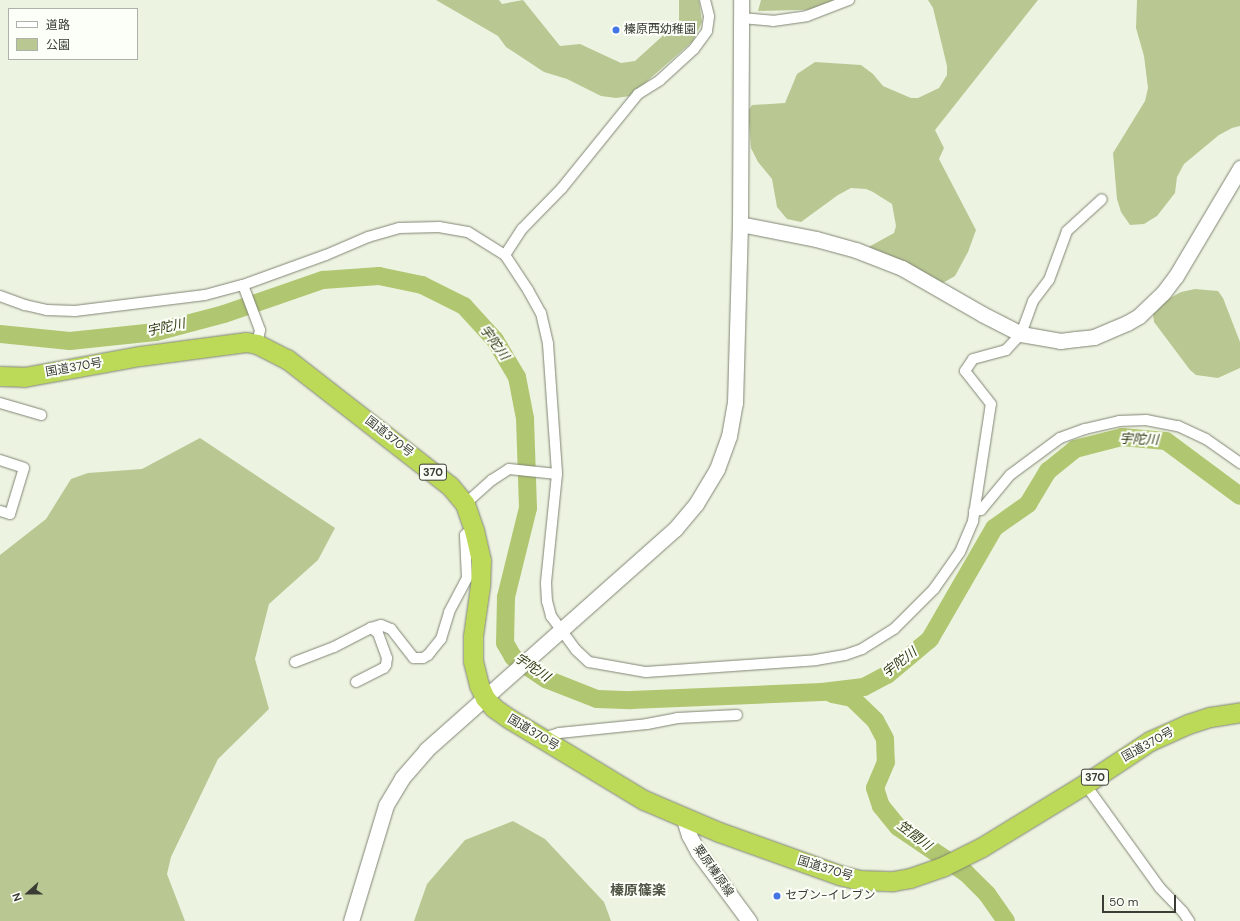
<!DOCTYPE html>
<meta charset="utf-8">
<style>
body{margin:0}
#map{position:relative;width:1240px;height:921px;overflow:hidden;background:#edf3e1;font-family:"DM Sans","Noto Sans JP",sans-serif}
div>[style]{position:absolute}
.green>*{inset:0;background:#b9c893}
.river>*{height:18px;margin:-9px;padding:0 9px;transform-origin:9px;border-radius:9px;background:#b1c671}
.roads{filter:drop-shadow(0 0 1px #808574) drop-shadow(0 0 1px #808574)}
.street>*{height:10px;margin:-5px;padding:0 5px;transform-origin:5px;border-radius:5px;background:#fff}
.secondary>*{height:15px;margin:-7.5px;padding:0 7.5px;transform-origin:7.5px;border-radius:7.5px;background:#fff}
.highway>*{height:19px;margin:-9.5px;padding:0 9.5px;transform-origin:9.5px;border-radius:9.5px;background:#bcd958}
.dots>*{width:11px;height:11px;translate:-50% -50%;box-sizing:border-box;border:2px solid #fcfff7;border-radius:50%}
span{translate:-50% -50%;white-space:nowrap;text-align:center;line-height:1.15;-webkit-text-stroke:4px #fcfff7;paint-order:stroke}
.shield-label span{padding:1px 3px;background:#fcfff7;border:1px solid;border-radius:3px;-webkit-text-stroke-width:0}
.shield-label{font-size:11px;color:#3a3c35;font-weight:700}
.poi-label{font-size:12px;color:#3a3c35}
.left{translate:0 -50%;text-align:left}
.street-label{font-size:12px;color:#3a3c35}
.water-label{font-size:13px;color:#2c3510;font-style:italic}
.quarter-label{font-size:14px;color:#4f5445;font-weight:700}
.legend{position:absolute;left:8px;top:8px;width:130px;height:52px;box-sizing:border-box;background:#fcfff7;border:1px solid #aeb1a9;margin:0;padding:5px 7px;list-style:none;font-size:12px;color:#3a3c35}
.legend li{display:flex;align-items:center;gap:8px;height:20px}
.legend b{width:20px;border:1px solid #aeb1a9}
.north{position:absolute;left:8px;top:873px;width:40px;height:40px;-webkit-text-stroke:3px #fcfff7;paint-order:stroke;rotate:249deg;font-size:11px;font-weight:700;line-height:16px;text-align:center;color:#3a3c35}
.north::after{content:'';display:block;margin:auto;width:14px;height:18px;background:#3a3c35;clip-path:polygon(50% 0,100% 100%,50% 72%,0 100%)}
.scale{position:absolute;left:1102px;top:895px;width:74px;height:18px;box-sizing:border-box;border:2px solid #3a3c35;border-top:0;padding-left:5px;font-size:12px;line-height:14px;white-space:nowrap;color:#3a3c35;-webkit-text-stroke:3px #fcfff7;paint-order:stroke}
</style>
<div id="map">
<div class="green">
<i style="clip-path:polygon(436px 0,499px 0,502px 4px,523px 0,560px 46px,580px 44px,621px 63px,635px 61px,679px 21px,679px 0,699px 0,702px 22px,693px 41px,630px 96px,616px 98px,601px 96px,567px 79px,544px 72px,506px 47px,498px 36px)"></i>
<i style="clip-path:polygon(761px 0,846px 0,832px 9px,758px 11px)"></i>
<i style="clip-path:polygon(928px 0,1038px 0,935px 130px,944px 148px,939px 159px,976px 230px,968px 252px,955px 276px,941px 284px,865px 249px,894px 233px,896px 226px,892px 204px,873px 192px,866px 189px,851px 188px,838px 195px,801px 222px,787px 219px,777px 207px,772px 179px,758px 162px,751px 148px,748px 111px,752px 105px,785px 103px,797px 74px,815px 62px,861px 65px,873px 74px,883px 86px,911px 98px,918px 98px,939px 88px,947px 75px,947px 66px,933px 8px)"></i>
<i style="clip-path:polygon(1137px 0,1240px 0,1240px 126px,1232px 128px,1219px 135px,1184px 164px,1177px 177px,1175px 193px,1157px 216px,1144px 224px,1130px 225px,1121px 212px,1117px 199px,1113px 153px,1145px 101px,1148px 88px,1144px 56px,1136px 28px)"></i>
<i style="clip-path:polygon(1195px 289px,1218px 291px,1223px 298px,1240px 342px,1240px 368px,1218px 378px,1196px 375px,1190px 370px,1154px 322px,1153px 314px,1168px 299px,1181px 292px)"></i>
<i style="clip-path:polygon(200px 438px,335px 528px,318px 560px,269px 604px,255px 659px,269px 709px,218px 759px,171px 857px,167px 874px,185px 921px,0 921px,0 555px,46px 519px,71px 479px,88px 473px,142px 469px)"></i>
<i style="clip-path:polygon(513px 821px,545px 839px,604px 902px,611px 921px,414px 921px,427px 884px,465px 840px)"></i>
</div>
<div class="river">
<i style="left:0;top:334px;width:70px;rotate:5.7deg"></i>
<i style="left:70px;top:341px;width:86px;rotate:-6deg"></i>
<i style="left:156px;top:332px;width:70px;rotate:-14.8deg"></i>
<i style="left:224px;top:314px;width:105px;rotate:-19deg"></i>
<i style="left:323px;top:280px;width:56px;rotate:-4.1deg"></i>
<i style="left:379px;top:276px;width:44px;rotate:11.8deg"></i>
<i style="left:422px;top:285px;width:47px;rotate:26.6deg"></i>
<i style="left:464px;top:306px;width:46px;rotate:47.6deg"></i>
<i style="left:495px;top:340px;width:43px;rotate:59.3deg"></i>
<i style="left:517px;top:377px;width:42px;rotate:79deg"></i>
<i style="left:525px;top:418px;width:90px;rotate:88.1deg"></i>
<i style="left:528px;top:508px;width:92px;rotate:103.9deg"></i>
<i style="left:506px;top:597px;width:46px;rotate:91.2deg"></i>
<i style="left:505px;top:643px;width:16px;rotate:60deg"></i>
<i style="left:513px;top:657px;width:40px;rotate:34deg"></i>
<i style="left:546px;top:679px;width:55px;rotate:21.4deg"></i>
<i style="left:597px;top:699px;width:34px;rotate:2deg"></i>
<i style="left:631px;top:700px;width:191px;rotate:-2.4deg"></i>
<i style="left:822px;top:692px;width:42px;rotate:-6.8deg"></i>
<i style="left:864px;top:687px;width:26px;rotate:-28deg"></i>
<i style="left:887px;top:675px;width:56px;rotate:-39.9deg"></i>
<i style="left:930px;top:639px;width:128px;rotate:-60deg"></i>
<i style="left:994px;top:528px;width:42px;rotate:-35.2deg"></i>
<i style="left:1028px;top:504px;width:39px;rotate:-59deg"></i>
<i style="left:1048px;top:471px;width:35px;rotate:-39deg"></i>
<i style="left:1075px;top:449px;width:49px;rotate:-14.3deg"></i>
<i style="left:1122px;top:437px;width:44px;rotate:5.2deg"></i>
<i style="left:1166px;top:441px;width:92px;rotate:36.6deg"></i>
<i style="left:832px;top:694px;width:20px;rotate:11deg"></i>
<i style="left:852px;top:698px;width:32px;rotate:44deg"></i>
<i style="left:875px;top:720px;width:21px;rotate:62deg"></i>
<i style="left:885px;top:739px;width:23px;rotate:88deg"></i>
<i style="left:886px;top:762px;width:28px;rotate:113deg"></i>
<i style="left:875px;top:788px;width:19px;rotate:72deg"></i>
<i style="left:881px;top:806px;width:27px;rotate:51deg"></i>
<i style="left:898px;top:827px;width:82px;rotate:34.1deg"></i>
<i style="left:966px;top:873px;width:30px;rotate:45deg"></i>
<i style="left:987px;top:894px;width:33px;rotate:55deg"></i>
</div>
<div class="roads">
<div class="street">
<i style="left:741px;top:18px;width:32px;rotate:5deg"></i>
<i style="left:773px;top:21px;width:34px;rotate:-8deg"></i>
<i style="left:807px;top:16px;width:45px;rotate:-20.9deg"></i>
<i style="left:505px;top:255px;width:31px;rotate:-57deg"></i>
<i style="left:522px;top:229px;width:57px;rotate:-45.7deg"></i>
<i style="left:562px;top:188px;width:121px;rotate:-51deg"></i>
<i style="left:638px;top:94px;width:26px;rotate:-32deg"></i>
<i style="left:660px;top:80px;width:46px;rotate:-42.4deg"></i>
<i style="left:694px;top:49px;width:22px;rotate:-54deg"></i>
<i style="left:707px;top:31px;width:15px;rotate:-82deg"></i>
<i style="left:709px;top:16px;width:16px;rotate:-104deg"></i>
<i style="left:243px;top:285px;width:48px;rotate:69.3deg"></i>
<i style="left:260px;top:330px;width:14px;rotate:102deg"></i>
<i style="left:0;top:296px;width:27px;rotate:20deg"></i>
<i style="left:25px;top:305px;width:23px;rotate:13deg"></i>
<i style="left:47px;top:310px;width:28px;rotate:2deg"></i>
<i style="left:75px;top:311px;width:131px;rotate:-7deg"></i>
<i style="left:205px;top:295px;width:39px;rotate:-15deg"></i>
<i style="left:243px;top:285px;width:88px;rotate:-19.9deg"></i>
<i style="left:326px;top:255px;width:46px;rotate:-23.2deg"></i>
<i style="left:368px;top:237px;width:32px;rotate:-16deg"></i>
<i style="left:399px;top:228px;width:40px;rotate:-1.4deg"></i>
<i style="left:439px;top:227px;width:29px;rotate:10deg"></i>
<i style="left:468px;top:232px;width:44px;rotate:31.9deg"></i>
<i style="left:505px;top:255px;width:42px;rotate:56.7deg"></i>
<i style="left:528px;top:290px;width:26px;rotate:61deg"></i>
<i style="left:541px;top:313px;width:32px;rotate:77deg"></i>
<i style="left:548px;top:344px;width:130px;rotate:86deg"></i>
<i style="left:557px;top:474px;width:110px;rotate:95.8deg"></i>
<i style="left:546px;top:583px;width:18px;rotate:87deg"></i>
<i style="left:547px;top:601px;width:16px;rotate:75deg"></i>
<i style="left:551px;top:616px;width:42px;rotate:53.7deg"></i>
<i style="left:576px;top:650px;width:18px;rotate:43deg"></i>
<i style="left:589px;top:662px;width:58px;rotate:10deg"></i>
<i style="left:646px;top:672px;width:170px;rotate:-4deg"></i>
<i style="left:816px;top:660px;width:29px;rotate:-10deg"></i>
<i style="left:845px;top:655px;width:18px;rotate:-19deg"></i>
<i style="left:862px;top:649px;width:38px;rotate:-32deg"></i>
<i style="left:894px;top:629px;width:57px;rotate:-45deg"></i>
<i style="left:934px;top:589px;width:45px;rotate:-54.9deg"></i>
<i style="left:960px;top:552px;width:34px;rotate:-67deg"></i>
<i style="left:973px;top:521px;width:118px;rotate:-81.3deg"></i>
<i style="left:991px;top:404px;width:42px;rotate:-128.2deg"></i>
<i style="left:965px;top:371px;width:14px;rotate:-56deg"></i>
<i style="left:973px;top:359px;width:34px;rotate:-15deg"></i>
<i style="left:1006px;top:350px;width:22px;rotate:-47deg"></i>
<i style="left:1021px;top:334px;width:35px;rotate:-70deg"></i>
<i style="left:1033px;top:301px;width:26px;rotate:-53deg"></i>
<i style="left:1049px;top:280px;width:52px;rotate:-69.8deg"></i>
<i style="left:1067px;top:231px;width:47px;rotate:-42.4deg"></i>
<i style="left:0;top:403px;width:43px;rotate:16.3deg"></i>
<i style="left:0;top:460px;width:25px;rotate:18deg"></i>
<i style="left:24px;top:468px;width:48px;rotate:106.9deg"></i>
<i style="left:10px;top:514px;width:10px;rotate:-163deg"></i>
<i style="left:465px;top:504px;width:36px;rotate:-42deg"></i>
<i style="left:492px;top:480px;width:20px;rotate:-33deg"></i>
<i style="left:509px;top:469px;width:48px;rotate:5.9deg"></i>
<i style="left:974px;top:511px;width:7px;rotate:-8deg"></i>
<i style="left:981px;top:510px;width:45px;rotate:-50.4deg"></i>
<i style="left:1010px;top:475px;width:62px;rotate:-36.5deg"></i>
<i style="left:1060px;top:438px;width:27px;rotate:-20deg"></i>
<i style="left:1085px;top:429px;width:35px;rotate:-13deg"></i>
<i style="left:1119px;top:421px;width:27px;rotate:-2deg"></i>
<i style="left:1146px;top:420px;width:33px;rotate:11deg"></i>
<i style="left:1178px;top:426px;width:31px;rotate:25deg"></i>
<i style="left:1206px;top:439px;width:42px;rotate:35.2deg"></i>
<i style="left:295px;top:662px;width:42px;rotate:-21deg"></i>
<i style="left:334px;top:647px;width:42px;rotate:-27.2deg"></i>
<i style="left:371px;top:628px;width:10px;rotate:-17deg"></i>
<i style="left:381px;top:625px;width:11px;rotate:22deg"></i>
<i style="left:391px;top:629px;width:37px;rotate:52deg"></i>
<i style="left:414px;top:658px;width:9px"></i>
<i style="left:423px;top:658px;width:6px;rotate:-31deg"></i>
<i style="left:428px;top:655px;width:21px;rotate:-51deg"></i>
<i style="left:441px;top:639px;width:28px;rotate:-73deg"></i>
<i style="left:449px;top:612px;width:38px;rotate:-62deg"></i>
<i style="left:467px;top:578px;width:43px;rotate:-92.7deg"></i>
<i style="left:465px;top:535px;width:6px;rotate:-45deg"></i>
<i style="left:469px;top:531px;width:5px;rotate:-11deg"></i>
<i style="left:356px;top:682px;width:31px;rotate:-27deg"></i>
<i style="left:384px;top:668px;width:4px;rotate:-56deg"></i>
<i style="left:386px;top:665px;width:7px;rotate:-82deg"></i>
<i style="left:387px;top:658px;width:27px;rotate:-110deg"></i>
<i style="left:378px;top:633px;width:9px;rotate:-144deg"></i>
<i style="left:543px;top:738px;width:17px;rotate:-17deg"></i>
<i style="left:559px;top:733px;width:88px;rotate:-5.8deg"></i>
<i style="left:647px;top:724px;width:31px;rotate:-11deg"></i>
<i style="left:677px;top:718px;width:60px;rotate:-2.9deg"></i>
<i style="left:1085px;top:784px;width:128px;rotate:54.2deg"></i>
<i style="left:1160px;top:888px;width:33px;rotate:46deg"></i>
<i style="left:1183px;top:912px;width:11px;rotate:56deg"></i>
</div>
<div class="secondary">
<i style="left:740px;top:224px;width:77px;rotate:11.2deg"></i>
<i style="left:816px;top:239px;width:41px;rotate:15.4deg"></i>
<i style="left:856px;top:250px;width:49px;rotate:21.4deg"></i>
<i style="left:902px;top:268px;width:92px;rotate:29.9deg"></i>
<i style="left:982px;top:314px;width:44px;rotate:27.1deg"></i>
<i style="left:1021px;top:334px;width:40px;rotate:10deg"></i>
<i style="left:1060px;top:341px;width:16px;rotate:-7deg"></i>
<i style="left:1076px;top:339px;width:18px;rotate:-6deg"></i>
<i style="left:1094px;top:337px;width:36px;rotate:-23deg"></i>
<i style="left:1127px;top:323px;width:14px;rotate:-30deg"></i>
<i style="left:1139px;top:316px;width:33px;rotate:-44deg"></i>
<i style="left:1163px;top:293px;width:21px;rotate:-53deg"></i>
<i style="left:1176px;top:276px;width:126px;rotate:-59.3deg"></i>
<i style="left:684px;top:819px;width:17px;rotate:73deg"></i>
<i style="left:689px;top:835px;width:19px;rotate:62deg"></i>
<i style="left:698px;top:852px;width:86px;rotate:53.5deg"></i>
<i style="left:351px;top:921px;width:121px;rotate:-73.2deg"></i>
<i style="left:386px;top:805px;width:31px;rotate:-59deg"></i>
<i style="left:402px;top:778px;width:37px;rotate:-49deg"></i>
<i style="left:426px;top:750px;width:333px;rotate:-41.6deg"></i>
<i style="left:675px;top:529px;width:33px;rotate:-50deg"></i>
<i style="left:696px;top:504px;width:41px;rotate:-59deg"></i>
<i style="left:717px;top:469px;width:35px;rotate:-70deg"></i>
<i style="left:729px;top:436px;width:34px;rotate:-80deg"></i>
<i style="left:735px;top:403px;width:179px;rotate:-88.4deg"></i>
<i style="left:740px;top:224px;width:224px;rotate:-89.7deg"></i>
</div>
<div class="highway">
<i style="left:0;top:376px;width:24px;rotate:2deg"></i>
<i style="left:24px;top:377px;width:118px;rotate:-10.3deg"></i>
<i style="left:140px;top:356px;width:107px;rotate:-7.5deg"></i>
<i style="left:246px;top:342px;width:11px;rotate:10deg"></i>
<i style="left:257px;top:344px;width:34px;rotate:27deg"></i>
<i style="left:287px;top:359px;width:207px;rotate:37.9deg"></i>
<i style="left:450px;top:486px;width:23px;rotate:50deg"></i>
<i style="left:465px;top:504px;width:28px;rotate:71deg"></i>
<i style="left:474px;top:530px;width:32px;rotate:77deg"></i>
<i style="left:481px;top:561px;width:25px;rotate:92deg"></i>
<i style="left:480px;top:586px;width:50px;rotate:98deg"></i>
<i style="left:473px;top:636px;width:25px;rotate:90deg"></i>
<i style="left:473px;top:661px;width:25px;rotate:76deg"></i>
<i style="left:479px;top:685px;width:14px;rotate:65deg"></i>
<i style="left:485px;top:698px;width:13px;rotate:48deg"></i>
<i style="left:494px;top:708px;width:19px;rotate:35deg"></i>
<i style="left:510px;top:719px;width:157px;rotate:31.2deg"></i>
<i style="left:644px;top:800px;width:82px;rotate:23.1deg"></i>
<i style="left:719px;top:832px;width:127px;rotate:19.7deg"></i>
<i style="left:839px;top:875px;width:21px;rotate:14deg"></i>
<i style="left:859px;top:880px;width:34px;rotate:2deg"></i>
<i style="left:893px;top:881px;width:17px;rotate:-10deg"></i>
<i style="left:910px;top:878px;width:36px;rotate:-19deg"></i>
<i style="left:944px;top:866px;width:42px;rotate:-26.6deg"></i>
<i style="left:982px;top:847px;width:121px;rotate:-31.5deg"></i>
<i style="left:1085px;top:784px;width:78px;rotate:-33.5deg"></i>
<i style="left:1150px;top:741px;width:42px;rotate:-24.1deg"></i>
<i style="left:1188px;top:724px;width:23px;rotate:-18deg"></i>
<i style="left:1210px;top:717px;width:30px;rotate:-9deg"></i>
</div>
</div>
<div class="dots">
<i style="left:616px;top:30px;background:#4574e6"></i>
<i style="left:777px;top:896px;background:#4574e6"></i>
</div>
<div class="shield-label">
<span style="left:433px;top:472px">370</span>
<span style="left:1095px;top:777px">370</span>
</div>
<div class="poi-label">
<span class="left" style="left:624px;top:30px">榛原西幼稚園</span>
<span class="left" style="left:785px;top:896px">セブン-イレブン</span>
</div>
<div class="street-label">
<span style="left:74px;top:368px;rotate:-10deg">国道370号</span>
<span style="left:389px;top:437px;rotate:38deg">国道370号</span>
<span style="left:533px;top:733px;rotate:31deg">国道370号</span>
<span style="left:1148px;top:745px;rotate:-29deg">国道370号</span>
<span style="left:825px;top:869px;rotate:17deg">国道370号</span>
<span style="left:713px;top:871px;rotate:55deg">粟原榛原線</span>
</div>
<div class="water-label">
<span style="left:166px;top:328px;rotate:-12deg">宇陀川</span>
<span style="left:494px;top:343px;rotate:54deg">宇陀川</span>
<span style="left:1139px;top:440px;rotate:2deg">宇陀川</span>
<span style="left:900px;top:663px;rotate:-38deg">宇陀川</span>
<span style="left:532px;top:668px;rotate:34deg">宇陀川</span>
<span style="left:914px;top:836px;rotate:37deg">笠間川</span>
</div>
<div class="quarter-label">
<span style="left:638px;top:890px">榛原篠楽</span>
</div>
<ul class="legend">
<li><b style="height:5px;background:#fff"></b>道路</li>
<li><b style="height:11px;background:#b9c893"></b>公園</li>
</ul>
<div class="north">N</div>
<div class="scale">50 m</div>
</div>
